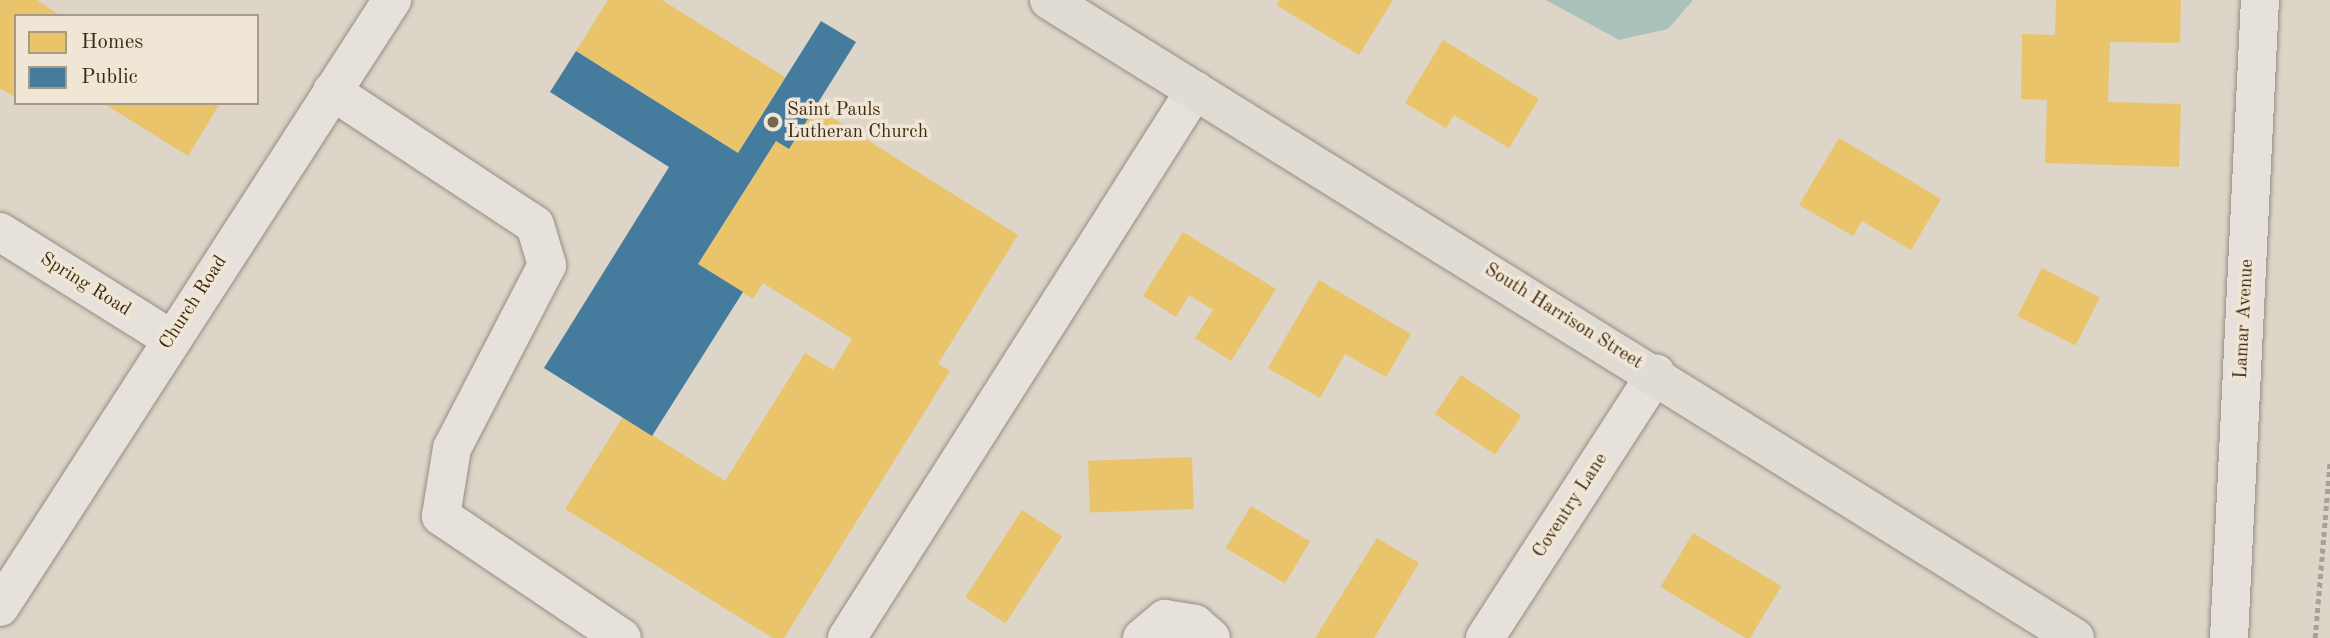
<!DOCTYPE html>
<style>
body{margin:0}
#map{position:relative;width:2330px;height:638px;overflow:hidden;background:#ddd5c8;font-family:"Old Standard TT",serif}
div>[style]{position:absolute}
.water>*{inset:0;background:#abc1bb}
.homes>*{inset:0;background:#e9c46a;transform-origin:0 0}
.public>*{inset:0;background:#457b9d}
.path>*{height:4.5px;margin-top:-2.25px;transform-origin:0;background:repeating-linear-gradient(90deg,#a7a199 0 5px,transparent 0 8.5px)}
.roads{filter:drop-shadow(0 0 2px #958e83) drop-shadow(0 0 2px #958e83)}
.minor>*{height:38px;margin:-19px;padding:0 19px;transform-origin:19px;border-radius:19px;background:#e6e1da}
.major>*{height:38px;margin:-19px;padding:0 19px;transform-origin:19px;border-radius:19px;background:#e0dcd4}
.dots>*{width:19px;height:19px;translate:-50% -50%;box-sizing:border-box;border:4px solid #efe6d5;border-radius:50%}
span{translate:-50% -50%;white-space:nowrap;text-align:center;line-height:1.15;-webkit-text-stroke:7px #efe6d5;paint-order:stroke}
.poi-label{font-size:19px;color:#3e2910}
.left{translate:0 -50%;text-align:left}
.street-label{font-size:19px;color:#3e2910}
.legend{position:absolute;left:14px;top:14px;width:245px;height:91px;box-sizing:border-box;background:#efe6d5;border:2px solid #a89a86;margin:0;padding:9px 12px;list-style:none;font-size:21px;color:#3e2910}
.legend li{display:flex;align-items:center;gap:14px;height:35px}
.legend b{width:35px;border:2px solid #a89a86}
</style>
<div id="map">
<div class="water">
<i style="clip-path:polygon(1546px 0,1693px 0,1668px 29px,1619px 40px)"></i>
</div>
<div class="homes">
<i style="clip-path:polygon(0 0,37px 0,61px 16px,16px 16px,16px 98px,0 88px)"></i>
<i style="clip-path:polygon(608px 0,662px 0,785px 77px,738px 153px,576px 51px)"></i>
<i style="clip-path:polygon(1280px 0,1393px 0,1359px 55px,1276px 5px)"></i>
<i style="clip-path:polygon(2056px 0,2181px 0,2180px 43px,2110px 42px,2108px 102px,2181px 104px,2179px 167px,2045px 163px,2047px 100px,2021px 99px,2022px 34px,2055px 35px)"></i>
<i style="clip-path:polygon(1443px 40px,1539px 99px,1509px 148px,1454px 115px,1446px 128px,1405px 103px)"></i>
<i style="clip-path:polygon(103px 103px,220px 103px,188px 156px)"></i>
<i style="clip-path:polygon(815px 107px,1018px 235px,938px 364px,950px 371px,784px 638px,773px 638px,565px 509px,623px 417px,725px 481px,805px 353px,833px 370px,852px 339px,763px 283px,753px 299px,698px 264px,776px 141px,789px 149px)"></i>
<i style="clip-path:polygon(1839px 138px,1941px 199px,1911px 250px,1862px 221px,1853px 236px,1799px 205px)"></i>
<i style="clip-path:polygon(1183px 232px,1276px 289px,1231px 361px,1195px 338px,1213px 310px,1189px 295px,1176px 317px,1143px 296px)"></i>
<i style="left:2042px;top:268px;width:65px;height:54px;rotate:27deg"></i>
<i style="clip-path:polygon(1319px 280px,1411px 334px,1386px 377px,1345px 354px,1320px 398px,1268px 368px)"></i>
<i style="left:1461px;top:375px;width:73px;height:47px;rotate:34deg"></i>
<i style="left:1192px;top:457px;width:52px;height:104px;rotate:88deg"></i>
<i style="left:1251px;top:506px;width:69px;height:49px;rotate:31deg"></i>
<i style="left:1022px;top:510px;width:48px;height:104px;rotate:33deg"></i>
<i style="left:1693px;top:533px;width:103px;height:63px;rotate:31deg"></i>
<i style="clip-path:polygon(1377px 538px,1419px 563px,1374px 638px,1315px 638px)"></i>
</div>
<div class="public">
<i style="clip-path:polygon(821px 21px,856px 42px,789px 149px,776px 141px,698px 264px,743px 292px,652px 436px,544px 368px,669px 167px,550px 92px,576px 51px,738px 153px)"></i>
</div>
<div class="path">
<i style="left:2315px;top:638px;width:179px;rotate:-85.2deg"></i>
</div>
<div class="roads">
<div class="minor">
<i style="left:332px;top:91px;width:243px;rotate:33.4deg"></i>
<i style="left:535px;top:225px;width:42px;rotate:73.3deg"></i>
<i style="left:547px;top:265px;width:206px;rotate:117.4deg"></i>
<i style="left:452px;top:448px;width:69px;rotate:99.2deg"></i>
<i style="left:441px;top:516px;width:218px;rotate:34deg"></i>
<i style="left:0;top:232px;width:202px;rotate:32deg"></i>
<i style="left:0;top:607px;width:723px;rotate:-57.15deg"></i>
<i style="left:847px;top:638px;width:649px;rotate:-57.58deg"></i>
<i style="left:1142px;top:638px;width:30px;rotate:-40deg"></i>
<i style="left:1165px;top:619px;width:30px;rotate:9deg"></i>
<i style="left:1195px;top:624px;width:21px;rotate:41deg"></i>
<i style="left:1485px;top:638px;width:315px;rotate:-57.1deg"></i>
<i style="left:2229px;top:638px;width:639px;rotate:-87.22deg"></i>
</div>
<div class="major">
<i style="left:1049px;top:0;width:1208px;rotate:31.87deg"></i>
</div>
</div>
<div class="dots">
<i style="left:773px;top:122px;background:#766550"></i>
</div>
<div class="poi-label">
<span class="left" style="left:787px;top:122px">Saint Pauls<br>Lutheran Church</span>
</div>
<div class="street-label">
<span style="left:85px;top:285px;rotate:32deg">Spring Road</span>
<span style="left:194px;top:303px;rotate:-57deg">Church Road</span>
<span style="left:1563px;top:317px;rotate:32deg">South Harrison Street</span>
<span style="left:2245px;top:319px;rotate:-87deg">Lamar Avenue</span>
<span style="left:1571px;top:506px;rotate:-57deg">Coventry Lane</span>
</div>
<ul class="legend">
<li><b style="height:19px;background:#e9c46a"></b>Homes</li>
<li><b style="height:19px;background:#457b9d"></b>Public</li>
</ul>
</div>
